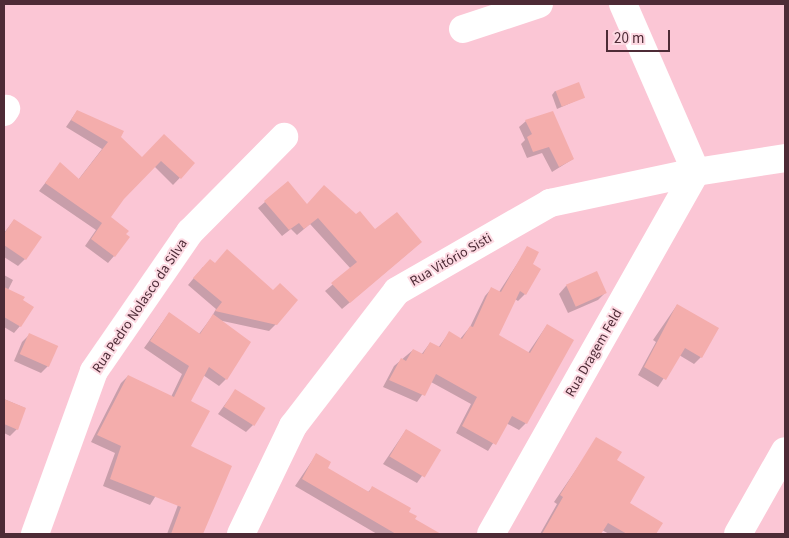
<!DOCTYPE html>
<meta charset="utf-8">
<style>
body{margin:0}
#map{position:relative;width:789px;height:538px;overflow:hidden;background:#fbc6d5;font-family:"Source Sans 3",sans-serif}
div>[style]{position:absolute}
.shadow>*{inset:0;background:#0003}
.building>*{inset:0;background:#f4adac;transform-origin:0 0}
.minor>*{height:28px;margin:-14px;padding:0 14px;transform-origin:14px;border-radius:14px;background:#fff}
span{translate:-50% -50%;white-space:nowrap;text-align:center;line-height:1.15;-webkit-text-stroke:4px #fdd9e2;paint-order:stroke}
.street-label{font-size:14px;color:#4d2b36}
.frame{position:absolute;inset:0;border:5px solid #4d2b36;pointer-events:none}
.scale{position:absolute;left:606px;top:30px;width:64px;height:22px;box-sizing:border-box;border:2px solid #4d2b36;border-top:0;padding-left:6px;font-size:15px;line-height:18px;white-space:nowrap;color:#4d2b36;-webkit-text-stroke:4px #fdd9e2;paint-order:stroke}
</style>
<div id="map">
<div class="shadow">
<i style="clip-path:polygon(555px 91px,584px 97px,557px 109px,552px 95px)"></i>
<i style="clip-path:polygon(77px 111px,119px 137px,141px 159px,194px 163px,173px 185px,154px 166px,123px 199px,109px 217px,114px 256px,108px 263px,85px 246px,96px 230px,39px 191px,60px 164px,78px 180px,102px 149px,66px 127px)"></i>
<i style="clip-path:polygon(526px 121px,573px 159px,552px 172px,542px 153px,527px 158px,521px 144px,525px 140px,519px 127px)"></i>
<i style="clip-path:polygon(265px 202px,306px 205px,413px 249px,342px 309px,325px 291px,351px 269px,310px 224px,297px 235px,291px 229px,282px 236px,258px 208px)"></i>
<i style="clip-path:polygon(14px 220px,25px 259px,18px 266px,4px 257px,4px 233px)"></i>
<i style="clip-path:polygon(528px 247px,531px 265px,539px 269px,525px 294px,518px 301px,515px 299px,497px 336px,528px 353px,547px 325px,526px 423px,519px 430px,506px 423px,488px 451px,456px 433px,471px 404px,431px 382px,417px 402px,383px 387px,394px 366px,413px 350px,421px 355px,430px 343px,438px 348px,449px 333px,460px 339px,470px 327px,485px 296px,491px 289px,499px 292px)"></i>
<i style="clip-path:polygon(203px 267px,276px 324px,269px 331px,218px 320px,226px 379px,219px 386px,203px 375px,190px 401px,208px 412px,150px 505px,103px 486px,115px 453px,91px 442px,121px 383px,128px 376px,171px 397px,182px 374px,144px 348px,169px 313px,199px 334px,211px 318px,216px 309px,188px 285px)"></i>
<i style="clip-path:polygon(596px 273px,605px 293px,598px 300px,568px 313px,559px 294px,566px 286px)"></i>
<i style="clip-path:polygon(4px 275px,13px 280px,8px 290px,21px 301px,20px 326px,14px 333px,4px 327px)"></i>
<i style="clip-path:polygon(677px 305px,701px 357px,694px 364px,679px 355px,658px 387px,638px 375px,656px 342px,653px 340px)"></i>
<i style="clip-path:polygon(29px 335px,48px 366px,41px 373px,14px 361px,22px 342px)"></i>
<i style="clip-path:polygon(235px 391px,253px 425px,246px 432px,218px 414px)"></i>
<i style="clip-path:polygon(4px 399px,25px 408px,17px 429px,10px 436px,4px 433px)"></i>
<i style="clip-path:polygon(406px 430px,440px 450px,417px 483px,383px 464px)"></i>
<i style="clip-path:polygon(597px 439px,616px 461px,628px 504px,661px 523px,655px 534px,609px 534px,602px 530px,598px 534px,540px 534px,557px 504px,554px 502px)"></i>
<i style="clip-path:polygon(316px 455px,326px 468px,368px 492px,373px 487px,413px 519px,439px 534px,377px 534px,295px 486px)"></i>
<i style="clip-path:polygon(195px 460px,230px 466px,202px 534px,167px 534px)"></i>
</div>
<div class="building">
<i style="left:579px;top:82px;width:17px;height:25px;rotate:69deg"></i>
<i style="clip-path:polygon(77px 110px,124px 131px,121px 137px,142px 157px,164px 134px,195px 163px,181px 179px,161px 161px,124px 199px,111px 217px,129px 231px,126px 234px,130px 237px,115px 257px,91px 239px,102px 223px,45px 183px,60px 162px,79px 179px,108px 142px,71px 120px)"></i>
<i style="clip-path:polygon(553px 111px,574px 159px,559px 167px,549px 147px,533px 152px,527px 137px,532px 134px,525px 120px)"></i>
<i style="clip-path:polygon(288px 181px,307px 204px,324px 185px,356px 214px,360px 211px,375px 229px,397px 212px,422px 242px,350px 303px,331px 283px,357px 262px,318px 218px,304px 229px,299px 223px,289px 230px,264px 201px)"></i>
<i style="clip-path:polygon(14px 219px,42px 237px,26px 260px,4px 245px,4px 234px)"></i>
<i style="clip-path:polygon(527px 246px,539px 252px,533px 264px,541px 269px,526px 295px,520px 291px,499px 335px,530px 353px,547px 324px,574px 340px,527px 424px,512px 416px,496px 445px,462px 426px,477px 397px,436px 374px,425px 396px,389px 380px,401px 358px,406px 361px,413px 349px,423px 354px,430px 342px,440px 347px,449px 331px,462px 339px,470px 326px,473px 327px,491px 287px,501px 292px)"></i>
<i style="clip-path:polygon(227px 249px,273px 290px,280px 283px,298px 300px,277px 325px,215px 311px,222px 302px,193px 278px,210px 259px,215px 263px)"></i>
<i style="left:597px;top:271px;width:24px;height:34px;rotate:66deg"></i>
<i style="clip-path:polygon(4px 287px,25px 297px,23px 300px,34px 307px,21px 327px,4px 317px)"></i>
<i style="clip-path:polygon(677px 304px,719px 328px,702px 358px,685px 348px,666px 380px,644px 367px)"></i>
<i style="clip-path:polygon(169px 312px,200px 334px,213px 314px,251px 342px,227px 380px,209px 367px,191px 401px,210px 411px,191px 446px,232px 466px,203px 534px,171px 534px,181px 507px,110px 479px,121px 446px,97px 435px,128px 375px,174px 397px,189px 366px,150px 341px)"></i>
<i style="left:29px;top:333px;width:32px;height:23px;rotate:24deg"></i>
<i style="left:235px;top:389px;width:36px;height:21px;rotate:32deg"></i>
<i style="clip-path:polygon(4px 399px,26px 408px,18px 430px,4px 424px)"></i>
<i style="left:406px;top:429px;width:41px;height:32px;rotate:31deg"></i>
<i style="clip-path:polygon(596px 437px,622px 452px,617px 460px,645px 477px,630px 503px,663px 523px,656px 534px,627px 534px,608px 523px,601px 534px,542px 534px,563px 497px,560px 495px)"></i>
<i style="clip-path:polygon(316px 453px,331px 462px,328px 468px,369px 492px,372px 486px,411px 508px,409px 512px,417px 516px,415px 519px,441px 534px,396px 534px,302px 479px)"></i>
</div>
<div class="minor">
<i style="left:623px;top:4px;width:183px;rotate:66.5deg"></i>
<i style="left:463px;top:29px;width:80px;rotate:-18.2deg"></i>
<i style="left:4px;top:112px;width:4px;rotate:-56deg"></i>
<i style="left:35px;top:534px;width:173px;rotate:-70.1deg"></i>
<i style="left:94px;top:371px;width:169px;rotate:-55.4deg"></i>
<i style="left:190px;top:232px;width:134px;rotate:-45.3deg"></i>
<i style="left:241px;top:534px;width:120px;rotate:-64.3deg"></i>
<i style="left:293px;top:426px;width:170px;rotate:-52.4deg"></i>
<i style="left:397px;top:291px;width:177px;rotate:-29.9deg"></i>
<i style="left:550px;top:203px;width:149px;rotate:-12deg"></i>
<i style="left:696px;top:172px;width:90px;rotate:-8.9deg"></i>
<i style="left:491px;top:534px;width:416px;rotate:-60.5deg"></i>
<i style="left:738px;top:534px;width:95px;rotate:-60.5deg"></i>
</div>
<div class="street-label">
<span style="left:451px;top:260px;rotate:-30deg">Rua Vitório Sisti</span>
<span style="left:140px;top:306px;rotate:-56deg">Rua Pedro Nolasco da Silva</span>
<span style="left:594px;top:353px;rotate:-60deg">Rua Dragem Feld</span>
</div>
<div class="frame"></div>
<div class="scale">20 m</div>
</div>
